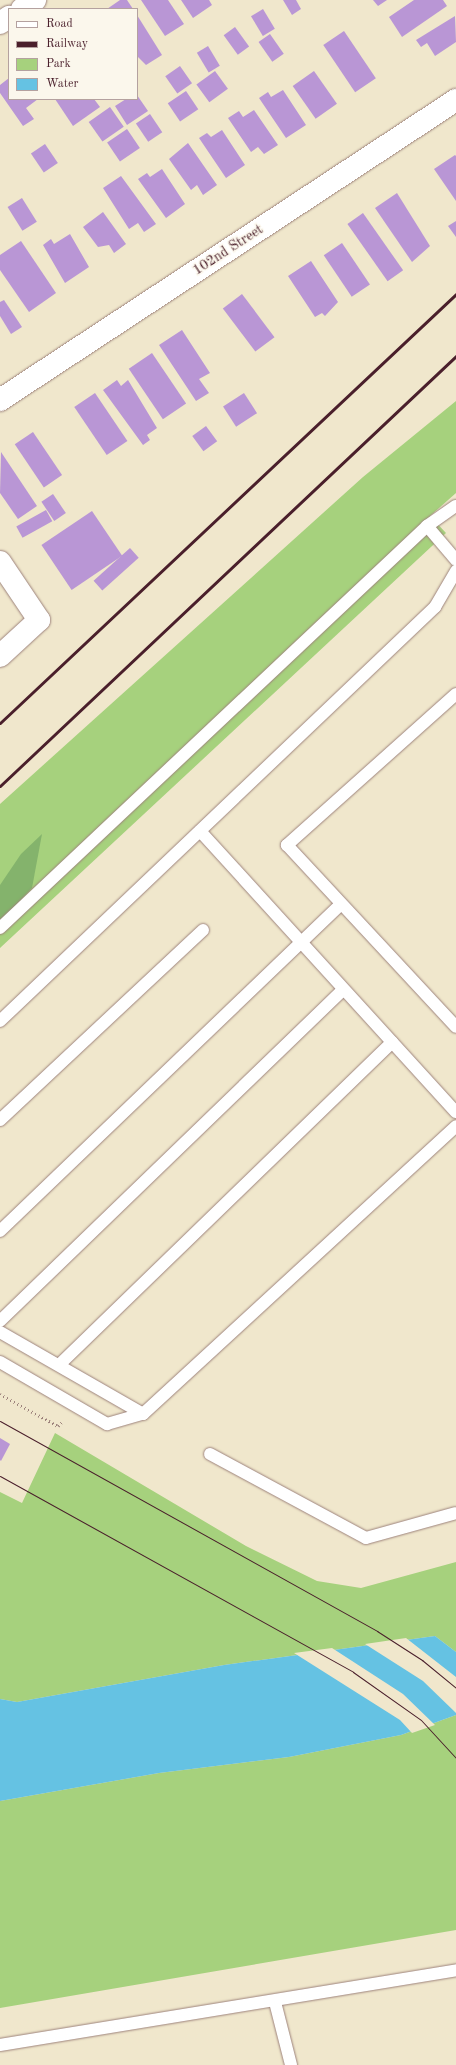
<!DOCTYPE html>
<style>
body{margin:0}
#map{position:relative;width:456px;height:2065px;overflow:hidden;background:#f0e7cc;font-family:"Old Standard TT",serif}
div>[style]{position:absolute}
.green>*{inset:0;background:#a6d17d}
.forest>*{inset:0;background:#84b36c}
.water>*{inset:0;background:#65c2e3}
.pier>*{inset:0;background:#f0e7cc}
.building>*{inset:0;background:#b996d5;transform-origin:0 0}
.path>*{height:2.5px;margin-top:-1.25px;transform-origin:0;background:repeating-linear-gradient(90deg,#9d837c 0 1px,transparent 0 4px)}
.roads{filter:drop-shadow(0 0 1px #9d837c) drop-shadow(0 0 1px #9d837c)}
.service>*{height:12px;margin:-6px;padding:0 6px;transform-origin:6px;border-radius:6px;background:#fff}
.minor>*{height:22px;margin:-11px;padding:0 11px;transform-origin:11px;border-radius:11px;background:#fff}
.tram>*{height:1px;margin:-0.5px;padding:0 0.5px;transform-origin:0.5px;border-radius:0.5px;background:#4a1f2b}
.rail>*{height:3px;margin:-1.5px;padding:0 1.5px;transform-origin:1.5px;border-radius:1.5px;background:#4a1f2b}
span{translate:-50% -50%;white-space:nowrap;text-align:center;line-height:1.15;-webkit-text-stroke:3px #fbf7ec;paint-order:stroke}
.street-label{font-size:14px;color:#4a1f2b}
.legend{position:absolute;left:8px;top:8px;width:130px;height:92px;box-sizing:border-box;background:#fbf7ec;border:1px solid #b4a19f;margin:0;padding:5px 7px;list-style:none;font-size:12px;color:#4a1f2b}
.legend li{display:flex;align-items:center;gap:8px;height:20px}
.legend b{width:20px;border:1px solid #b4a19f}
</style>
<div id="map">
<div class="green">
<i style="clip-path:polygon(456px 401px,456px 493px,430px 516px,446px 533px,0 948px,0 804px,363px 477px)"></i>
<i style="clip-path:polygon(55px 1433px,246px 1546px,317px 1581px,361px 1588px,456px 1562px,456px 1652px,435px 1636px,224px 1665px,17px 1702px,0 1699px,0 1492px,22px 1503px)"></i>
<i style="clip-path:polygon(456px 1715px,456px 1930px,0 2008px,0 1801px,159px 1773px,289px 1757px,401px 1735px)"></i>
</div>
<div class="forest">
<i style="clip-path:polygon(42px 834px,32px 888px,0 922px,0 885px,21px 854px)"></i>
</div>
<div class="water">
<i style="clip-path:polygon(435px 1636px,456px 1652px,456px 1715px,401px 1735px,289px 1757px,159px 1773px,0 1801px,0 1699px,17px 1702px,224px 1665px)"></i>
</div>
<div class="pier">
<i style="clip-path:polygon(406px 1638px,456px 1677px,456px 1713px,423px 1681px,365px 1644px)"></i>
<i style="clip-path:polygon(332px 1648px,403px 1694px,435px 1725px,412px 1733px,400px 1720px,294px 1653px)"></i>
</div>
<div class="building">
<i style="clip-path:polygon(120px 0,127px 0,133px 9px,107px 9px)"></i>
<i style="clip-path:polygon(141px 0,168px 0,184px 24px,165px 36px)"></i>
<i style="clip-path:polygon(181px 0,209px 0,212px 5px,193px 18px)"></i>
<i style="clip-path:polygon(283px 0,296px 0,301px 9px,292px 15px)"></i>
<i style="clip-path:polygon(373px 0,387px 0,378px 6px)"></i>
<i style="clip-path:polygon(414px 0,443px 0,447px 6px,402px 37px,389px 17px)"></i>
<i style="left:263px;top:9px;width:23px;height:14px;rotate:59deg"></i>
<i style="clip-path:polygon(137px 15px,162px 55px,146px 65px,137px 56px)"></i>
<i style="clip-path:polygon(455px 16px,456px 42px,435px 56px,427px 43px,421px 47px,416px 40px)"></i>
<i style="left:235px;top:27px;width:24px;height:14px;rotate:54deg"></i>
<i style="left:344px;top:31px;width:57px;height:25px;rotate:56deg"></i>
<i style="left:270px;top:34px;width:24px;height:14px;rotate:55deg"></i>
<i style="left:208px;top:46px;width:23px;height:13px;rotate:59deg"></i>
<i style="left:180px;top:66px;width:21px;height:18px;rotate:55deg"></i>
<i style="left:215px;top:71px;width:22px;height:23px;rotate:54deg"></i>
<i style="left:314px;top:71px;width:40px;height:26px;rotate:55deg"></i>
<i style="clip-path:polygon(9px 78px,9px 99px,38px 99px,26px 108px,34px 119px,23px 126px,0 93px,0 85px)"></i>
<i style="clip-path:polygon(283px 90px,306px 125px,286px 138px,259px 98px,268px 92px,271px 97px)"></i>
<i style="left:186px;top:91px;width:22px;height:22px;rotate:56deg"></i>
<i style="clip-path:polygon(137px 95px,148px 111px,127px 125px,115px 106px,126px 99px,137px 99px)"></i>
<i style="clip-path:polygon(55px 99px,94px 99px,100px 107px,73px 126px)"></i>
<i style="left:110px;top:107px;width:24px;height:26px;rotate:55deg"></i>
<i style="clip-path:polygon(254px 110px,278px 145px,264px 154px,258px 147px,251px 152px,228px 118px,239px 111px,243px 117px)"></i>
<i style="left:150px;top:114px;width:22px;height:17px;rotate:56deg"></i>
<i style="left:127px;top:129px;width:23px;height:24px;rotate:56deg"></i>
<i style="clip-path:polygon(222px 130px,245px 165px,226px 178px,199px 138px,207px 133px,211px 137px)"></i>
<i style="clip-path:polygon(188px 143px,217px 185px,203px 195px,197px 185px,191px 190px,169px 159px)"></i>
<i style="left:45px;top:144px;width:23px;height:17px;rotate:56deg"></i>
<i style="clip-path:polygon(455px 155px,456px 156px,456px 201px,434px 169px)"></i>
<i style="clip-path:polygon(162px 169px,185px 204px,166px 218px,138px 179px,147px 173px,150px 177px)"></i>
<i style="clip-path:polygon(121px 176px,156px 224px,144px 232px,138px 223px,129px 229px,103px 188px)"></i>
<i style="clip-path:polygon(397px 193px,430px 246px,412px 262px,375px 208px)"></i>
<i style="left:22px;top:198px;width:28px;height:17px;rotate:58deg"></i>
<i style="clip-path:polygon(103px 212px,126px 244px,114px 253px,109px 245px,98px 247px,83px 227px)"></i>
<i style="left:363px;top:213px;width:70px;height:19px;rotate:55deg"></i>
<i style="clip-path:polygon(456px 221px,456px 237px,448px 226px)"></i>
<i style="clip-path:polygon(70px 234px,89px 267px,65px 283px,43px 245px,51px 239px,54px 244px)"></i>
<i style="clip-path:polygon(21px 241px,56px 293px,29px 312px,0 270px,0 255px)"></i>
<i style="left:342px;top:243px;width:50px;height:22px;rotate:56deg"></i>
<i style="clip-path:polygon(311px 261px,338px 302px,325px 316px,322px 313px,315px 317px,288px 276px)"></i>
<i style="left:242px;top:294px;width:54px;height:24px;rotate:53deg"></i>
<i style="clip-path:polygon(4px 300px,22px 327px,11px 334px,0 316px,0 302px)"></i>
<i style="clip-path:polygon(182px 330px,210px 373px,199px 379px,209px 393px,196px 401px,159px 345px)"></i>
<i style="left:152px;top:353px;width:61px;height:28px;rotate:56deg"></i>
<i style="clip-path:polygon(117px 380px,121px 386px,128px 380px,157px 428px,147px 435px,150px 440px,143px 445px,103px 390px)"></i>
<i style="left:95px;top:393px;width:58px;height:25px;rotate:56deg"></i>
<i style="left:244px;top:393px;width:24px;height:25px;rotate:57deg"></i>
<i style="left:206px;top:426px;width:19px;height:17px;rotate:54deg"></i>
<i style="left:33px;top:432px;width:52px;height:22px;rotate:56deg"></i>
<i style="clip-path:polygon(1px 452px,37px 506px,18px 519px,0 493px)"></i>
<i style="left:53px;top:494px;width:23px;height:14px;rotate:56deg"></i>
<i style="left:46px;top:510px;width:13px;height:34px;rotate:61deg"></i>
<i style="left:92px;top:511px;width:54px;height:61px;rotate:56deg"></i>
<i style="left:130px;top:548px;width:13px;height:49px;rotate:48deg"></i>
<i style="clip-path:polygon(0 1438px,10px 1444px,1px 1461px,0 1460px)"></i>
</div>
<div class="path">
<i style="left:0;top:1394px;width:66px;rotate:28.9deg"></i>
<i style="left:58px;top:1426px;width:7px;rotate:-45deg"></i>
</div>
<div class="roads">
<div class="service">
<i style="left:427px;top:526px;width:45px;rotate:49.5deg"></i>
<i style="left:456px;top:694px;width:227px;rotate:138.2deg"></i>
<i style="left:287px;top:845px;width:248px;rotate:47.1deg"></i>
<i style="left:200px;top:831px;width:380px;rotate:47.7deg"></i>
<i style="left:0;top:928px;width:586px;rotate:-43.27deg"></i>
<i style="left:427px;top:526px;width:35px;rotate:-35deg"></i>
<i style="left:0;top:1021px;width:601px;rotate:-43.58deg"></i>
<i style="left:435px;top:607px;width:42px;rotate:-59.7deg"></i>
<i style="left:0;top:1120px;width:278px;rotate:-43.1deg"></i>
<i style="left:0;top:1231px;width:472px;rotate:-43.8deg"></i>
<i style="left:0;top:1321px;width:477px;rotate:-44deg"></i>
<i style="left:0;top:1332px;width:165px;rotate:29.8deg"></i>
<i style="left:0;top:1362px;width:124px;rotate:30.1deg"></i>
<i style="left:107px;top:1424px;width:37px;rotate:-16deg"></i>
<i style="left:143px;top:1414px;width:425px;rotate:-42.6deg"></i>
<i style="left:59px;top:1365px;width:464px;rotate:-44.1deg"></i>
<i style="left:210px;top:1454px;width:177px;rotate:28.3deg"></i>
<i style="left:366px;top:1538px;width:93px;rotate:-15.5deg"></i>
<i style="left:275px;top:2002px;width:65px;rotate:75.7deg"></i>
<i style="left:0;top:2045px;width:462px;rotate:-9.3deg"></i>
</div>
<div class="minor">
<i style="left:22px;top:9px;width:16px;rotate:-35deg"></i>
<i style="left:0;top:23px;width:11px;rotate:-34deg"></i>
<i style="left:0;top:400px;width:546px;rotate:-33.34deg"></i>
<i style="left:0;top:562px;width:70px;rotate:56.1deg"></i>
<i style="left:39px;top:620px;width:53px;rotate:137.3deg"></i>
</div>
</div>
<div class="tram">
<i style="left:0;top:1421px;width:432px;rotate:29.1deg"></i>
<i style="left:377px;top:1631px;width:54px;rotate:32.8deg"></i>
<i style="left:422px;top:1660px;width:44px;rotate:39.5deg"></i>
<i style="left:0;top:1476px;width:404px;rotate:29deg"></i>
<i style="left:353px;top:1672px;width:83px;rotate:35.2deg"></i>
<i style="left:421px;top:1720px;width:52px;rotate:47.4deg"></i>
</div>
<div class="rail">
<i style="left:0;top:723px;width:626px;rotate:-43.25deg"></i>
<i style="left:0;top:786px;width:627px;rotate:-43.32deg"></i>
</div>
<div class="street-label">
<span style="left:228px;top:250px;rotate:-33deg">102nd Street</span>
</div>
<ul class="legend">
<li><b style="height:5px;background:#fff"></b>Road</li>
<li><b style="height:5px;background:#4a1f2b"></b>Railway</li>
<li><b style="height:11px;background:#a6d17d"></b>Park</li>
<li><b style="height:11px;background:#65c2e3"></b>Water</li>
</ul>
</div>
